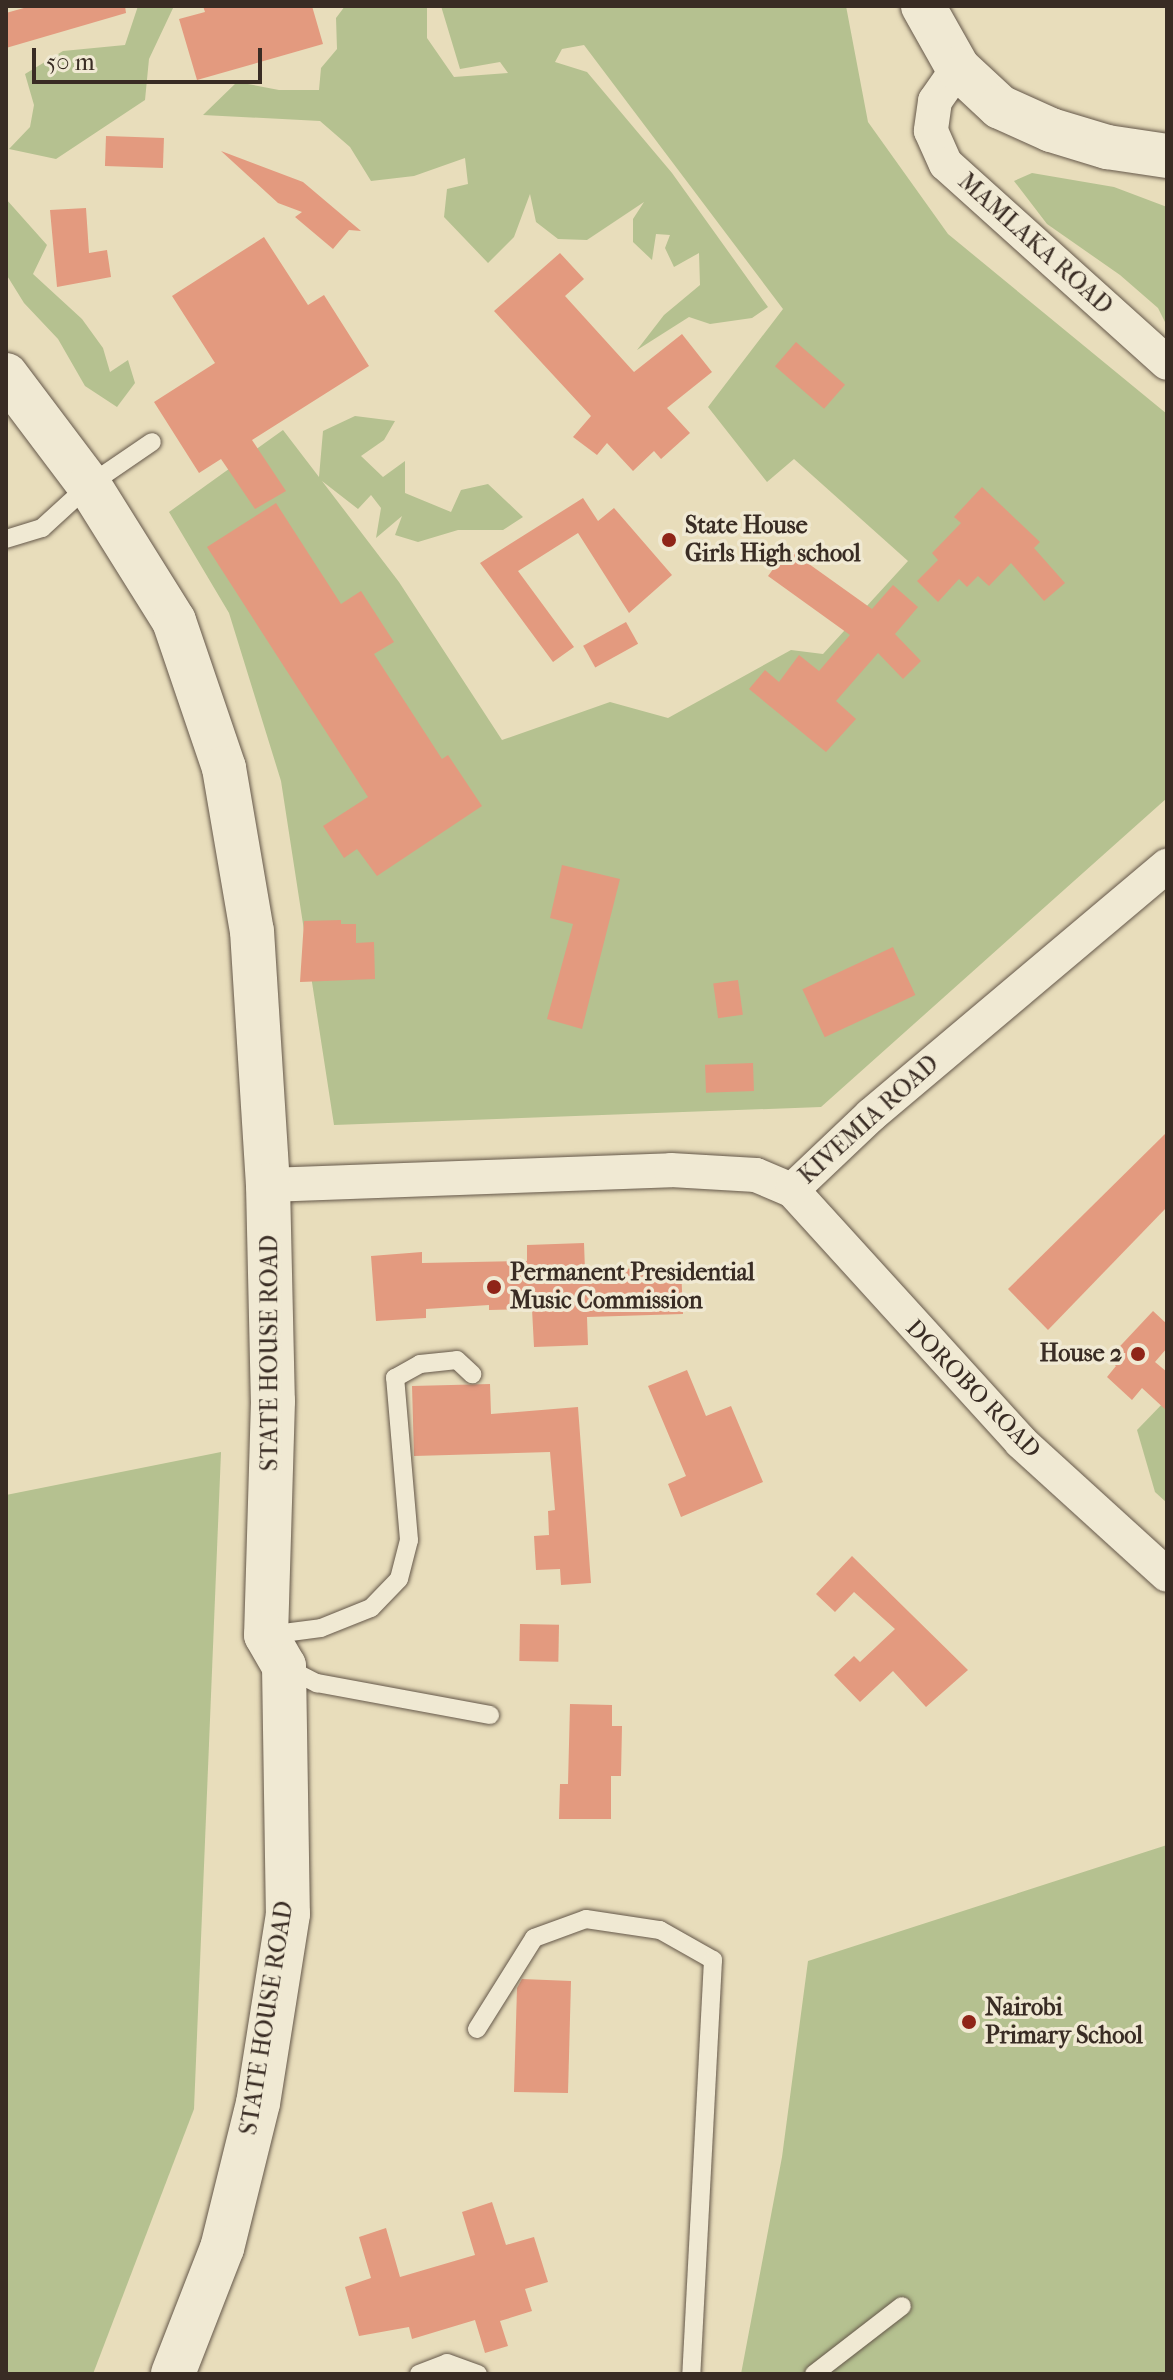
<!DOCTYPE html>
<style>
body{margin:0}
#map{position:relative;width:1173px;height:2380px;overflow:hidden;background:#e8ddbb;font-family:"IM FELL French Canon",serif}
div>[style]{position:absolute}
.green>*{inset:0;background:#b5c190}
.building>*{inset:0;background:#e39a7f;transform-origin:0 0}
.roads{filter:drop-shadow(0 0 2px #65584a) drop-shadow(0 0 2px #65584a)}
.service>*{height:18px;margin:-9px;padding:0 9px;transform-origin:9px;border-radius:9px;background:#f0e9d3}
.minor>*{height:34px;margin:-17px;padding:0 17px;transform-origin:17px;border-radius:17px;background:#f0e9d3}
.tertiary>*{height:44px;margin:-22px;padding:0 22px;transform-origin:22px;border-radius:22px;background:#f0e9d3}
.dots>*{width:22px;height:22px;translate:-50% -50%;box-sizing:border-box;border:4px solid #f0e9d3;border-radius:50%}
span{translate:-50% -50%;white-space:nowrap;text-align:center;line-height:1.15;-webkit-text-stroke:7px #f0e9d3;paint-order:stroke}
.street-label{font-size:24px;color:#392c24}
.poi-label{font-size:24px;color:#392c24;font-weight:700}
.left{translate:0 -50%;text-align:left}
.right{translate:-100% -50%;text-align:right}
.frame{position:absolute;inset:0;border:8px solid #392c24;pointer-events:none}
.scale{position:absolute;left:32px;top:48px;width:230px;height:36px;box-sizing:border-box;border:4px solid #392c24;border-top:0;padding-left:10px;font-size:24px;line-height:28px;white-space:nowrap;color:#392c24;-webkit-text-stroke:6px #f0e9d3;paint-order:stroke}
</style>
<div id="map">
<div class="green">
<i style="clip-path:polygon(138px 6px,174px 6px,149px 59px,145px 100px,56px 159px,9px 149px,30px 127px,34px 105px,25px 74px,63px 51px,125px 45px)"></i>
<i style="clip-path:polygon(345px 6px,427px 6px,427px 38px,454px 77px,508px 73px,500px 62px,460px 69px,441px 6px,846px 6px,868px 122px,948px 234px,1167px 414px,1167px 798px,821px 1107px,334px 1125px,281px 781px,229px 613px,169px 512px,283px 430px,319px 477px,323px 431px,355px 416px,395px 421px,384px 440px,361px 456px,383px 477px,405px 461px,405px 493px,451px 512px,461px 490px,488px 484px,523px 517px,503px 530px,458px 530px,418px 542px,395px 535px,402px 516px,376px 538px,381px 508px,371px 495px,358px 509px,322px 481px,399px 582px,502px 740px,610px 702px,668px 718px,791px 650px,823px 654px,908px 561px,794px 459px,767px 482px,708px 407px,783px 309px,584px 45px,562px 49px,555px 62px,587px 72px,672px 173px,768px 307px,752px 318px,710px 324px,689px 317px,637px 350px,664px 315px,700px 285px,699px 253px,674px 267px,665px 248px,670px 235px,656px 234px,652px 260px,633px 242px,633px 219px,644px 202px,587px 240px,558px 239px,536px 222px,530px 194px,514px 237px,488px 263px,444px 217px,447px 189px,468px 184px,465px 158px,414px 176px,371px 181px,350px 147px,320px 121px,203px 115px,237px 82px,279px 90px,319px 90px,321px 68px,337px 49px,336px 18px)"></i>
<i style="clip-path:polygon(1032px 173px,1114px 187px,1167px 207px,1167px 326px,1158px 308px,1120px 275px,1047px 224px,1014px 181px)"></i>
<i style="clip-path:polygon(6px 199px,47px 245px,33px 274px,82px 319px,103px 348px,110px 372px,128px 360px,135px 383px,117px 407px,85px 386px,58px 339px,24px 303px,6px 274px)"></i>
<i style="clip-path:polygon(1167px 1399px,1167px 1503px,1155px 1492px,1137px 1430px)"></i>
<i style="clip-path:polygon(221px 1452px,194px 2109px,93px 2374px,6px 2374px,6px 1495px)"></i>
<i style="clip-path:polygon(1167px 1845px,1167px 2374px,741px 2374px,782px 2157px,808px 1961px)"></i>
</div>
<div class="building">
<i style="clip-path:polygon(31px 6px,125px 6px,126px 13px,6px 48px,6px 13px)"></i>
<i style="clip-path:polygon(203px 6px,312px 6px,323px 44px,197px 80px,179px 19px,205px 12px)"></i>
<i style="left:106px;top:136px;width:58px;height:30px;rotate:2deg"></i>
<i style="clip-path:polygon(221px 151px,303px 182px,361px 231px,349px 230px,333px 249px,295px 217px,302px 212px,278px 203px)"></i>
<i style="clip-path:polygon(86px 208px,89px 253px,107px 250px,111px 277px,57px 287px,50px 210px)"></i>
<i style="clip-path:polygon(264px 237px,308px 305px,324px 295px,369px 366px,252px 440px,286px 491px,255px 509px,221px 459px,199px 473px,154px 402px,215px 363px,172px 296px)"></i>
<i style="clip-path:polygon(560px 253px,584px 279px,565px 296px,634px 372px,682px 334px,712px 372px,667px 408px,690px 433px,661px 459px,654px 451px,633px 471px,607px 443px,597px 455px,573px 437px,591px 416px,494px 311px)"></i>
<i style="left:796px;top:342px;width:65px;height:32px;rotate:41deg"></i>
<i style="clip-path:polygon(982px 487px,1040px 542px,1034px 548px,1065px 583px,1044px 601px,1011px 563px,989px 586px,978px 576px,967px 587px,959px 579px,938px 602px,917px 581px,938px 560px,932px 553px,961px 523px,954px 517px)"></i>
<i style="clip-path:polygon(583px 498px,598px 521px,614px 508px,672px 575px,629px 613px,578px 533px,518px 571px,574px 647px,553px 662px,480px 563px)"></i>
<i style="clip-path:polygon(276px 503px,341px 604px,361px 591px,394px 642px,374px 654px,442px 759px,448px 755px,482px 806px,377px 876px,357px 849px,344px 858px,323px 826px,368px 797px,207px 547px)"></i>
<i style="clip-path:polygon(788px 549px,872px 609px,893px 585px,918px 607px,895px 634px,921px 661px,903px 679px,878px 653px,836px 701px,856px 719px,826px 752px,749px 689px,765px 670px,779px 682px,799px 655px,819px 671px,850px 635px,768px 576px)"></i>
<i style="left:626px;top:622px;width:25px;height:49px;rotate:61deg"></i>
<i style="clip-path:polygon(562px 865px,620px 879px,582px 1029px,547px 1019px,573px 924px,550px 918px)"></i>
<i style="clip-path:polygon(341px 920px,341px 924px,356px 924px,356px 943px,374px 942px,375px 979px,300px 982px,304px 921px)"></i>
<i style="left:893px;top:947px;width:53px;height:100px;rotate:65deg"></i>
<i style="left:738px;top:980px;width:35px;height:25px;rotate:82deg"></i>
<i style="left:753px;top:1063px;width:28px;height:48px;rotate:88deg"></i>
<i style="clip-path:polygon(1167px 1132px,1167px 1207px,1048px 1330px,1008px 1289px)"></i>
<i style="clip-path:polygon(584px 1243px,585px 1270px,681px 1267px,683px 1314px,587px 1317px,588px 1345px,534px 1347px,532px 1309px,489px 1310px,489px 1305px,426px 1309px,426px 1318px,376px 1321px,371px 1256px,422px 1252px,422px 1263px,527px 1261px,527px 1245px)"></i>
<i style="clip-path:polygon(1153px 1311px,1167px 1324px,1167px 1348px,1155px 1362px,1167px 1372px,1167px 1411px,1142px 1388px,1132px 1400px,1107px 1377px,1116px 1366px,1108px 1359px)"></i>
<i style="clip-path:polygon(687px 1370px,706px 1416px,731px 1406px,763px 1482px,681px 1517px,668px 1484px,686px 1476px,648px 1386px)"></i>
<i style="clip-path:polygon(490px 1384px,491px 1414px,578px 1407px,591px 1583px,561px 1585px,560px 1569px,536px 1570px,534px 1536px,549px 1535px,548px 1511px,555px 1510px,550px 1452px,414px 1456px,412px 1386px)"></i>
<i style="clip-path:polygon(852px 1556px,968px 1670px,926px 1707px,893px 1671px,860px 1702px,834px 1675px,854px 1656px,860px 1662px,895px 1629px,854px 1592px,835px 1612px,816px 1594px)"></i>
<i style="left:520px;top:1624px;width:39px;height:37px;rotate:1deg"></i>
<i style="clip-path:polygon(570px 1704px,612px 1705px,612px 1726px,622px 1726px,621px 1776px,611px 1776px,611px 1819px,559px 1819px,560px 1784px,568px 1784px)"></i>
<i style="clip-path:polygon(522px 1979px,571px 1981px,568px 2093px,514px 2092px,517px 1988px)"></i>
<i style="clip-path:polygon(492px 2202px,506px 2245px,534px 2237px,548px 2282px,525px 2289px,532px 2311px,500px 2321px,508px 2346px,485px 2353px,475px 2320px,412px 2339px,409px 2327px,359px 2336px,345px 2287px,371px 2278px,359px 2237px,386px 2228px,400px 2277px,475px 2255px,462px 2212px)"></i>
</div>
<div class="roads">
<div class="service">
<i style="left:6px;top:539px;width:38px;rotate:-17deg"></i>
<i style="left:42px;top:528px;width:64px;rotate:-42.5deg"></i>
<i style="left:89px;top:485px;width:76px;rotate:-34.3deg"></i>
<i style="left:268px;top:1635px;width:53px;rotate:-7.5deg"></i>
<i style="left:321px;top:1628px;width:54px;rotate:-21.8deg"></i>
<i style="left:371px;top:1608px;width:40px;rotate:-46deg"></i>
<i style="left:399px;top:1579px;width:40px;rotate:-75.6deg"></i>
<i style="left:409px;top:1540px;width:163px;rotate:-94.9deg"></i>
<i style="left:395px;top:1378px;width:29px;rotate:-29deg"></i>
<i style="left:420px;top:1364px;width:37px;rotate:-6deg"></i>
<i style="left:457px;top:1360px;width:21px;rotate:43deg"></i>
<i style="left:287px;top:1668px;width:34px;rotate:27deg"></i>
<i style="left:317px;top:1683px;width:176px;rotate:10.5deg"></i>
<i style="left:477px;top:2029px;width:107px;rotate:-57.9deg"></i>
<i style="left:534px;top:1938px;width:55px;rotate:-20.1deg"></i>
<i style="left:586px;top:1919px;width:75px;rotate:8.5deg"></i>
<i style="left:660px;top:1930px;width:61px;rotate:29.5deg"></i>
<i style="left:713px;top:1960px;width:415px;rotate:93deg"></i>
<i style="left:419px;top:2374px;width:30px;rotate:-21deg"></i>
<i style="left:447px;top:2363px;width:33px;rotate:20deg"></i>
<i style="left:814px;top:2374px;width:111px;rotate:-37.7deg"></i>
</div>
<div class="minor">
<i style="left:958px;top:68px;width:40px;rotate:124.9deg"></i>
<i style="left:935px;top:101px;width:30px;rotate:98deg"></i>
<i style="left:931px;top:131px;width:36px;rotate:66deg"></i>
<i style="left:946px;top:164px;width:297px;rotate:42deg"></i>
<i style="left:268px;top:1185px;width:403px;rotate:-2.1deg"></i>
<i style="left:671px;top:1170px;width:85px;rotate:3.4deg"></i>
<i style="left:756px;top:1175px;width:39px;rotate:23deg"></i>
<i style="left:792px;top:1190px;width:341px;rotate:47.7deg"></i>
<i style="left:1021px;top:1442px;width:197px;rotate:42.3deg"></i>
<i style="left:792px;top:1190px;width:109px;rotate:-43.5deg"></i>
<i style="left:871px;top:1115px;width:387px;rotate:-40.1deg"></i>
</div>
<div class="tertiary">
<i style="left:923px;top:6px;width:71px;rotate:60.6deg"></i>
<i style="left:958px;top:68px;width:57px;rotate:42.9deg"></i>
<i style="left:1000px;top:107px;width:56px;rotate:24.3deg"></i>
<i style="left:1051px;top:130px;width:59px;rotate:16.9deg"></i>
<i style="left:1107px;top:147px;width:61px;rotate:8.5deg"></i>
<i style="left:6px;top:375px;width:138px;rotate:53deg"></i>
<i style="left:89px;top:485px;width:160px;rotate:58deg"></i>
<i style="left:174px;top:621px;width:155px;rotate:71.2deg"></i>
<i style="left:224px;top:768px;width:165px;rotate:80.3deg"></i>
<i style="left:252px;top:931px;width:255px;rotate:86.4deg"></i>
<i style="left:268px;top:1185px;width:216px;rotate:88.7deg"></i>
<i style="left:273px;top:1401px;width:234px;rotate:91.7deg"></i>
<i style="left:266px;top:1635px;width:36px;rotate:60deg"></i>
<i style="left:284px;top:1666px;width:248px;rotate:89.1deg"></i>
<i style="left:288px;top:1914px;width:191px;rotate:99deg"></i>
<i style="left:258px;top:2103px;width:149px;rotate:103.9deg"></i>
<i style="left:222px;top:2248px;width:135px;rotate:111.3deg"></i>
</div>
</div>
<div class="dots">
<i style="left:669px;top:540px;background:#8f2418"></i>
<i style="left:494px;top:1287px;background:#8f2418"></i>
<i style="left:1138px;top:1354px;background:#8f2418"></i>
<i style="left:969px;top:2022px;background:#8f2418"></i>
</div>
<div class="street-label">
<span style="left:1035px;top:244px;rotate:42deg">MAMLAKA ROAD</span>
<span style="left:869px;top:1120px;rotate:-42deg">KIVEMIA ROAD</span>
<span style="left:270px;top:1353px;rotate:-90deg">STATE HOUSE ROAD</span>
<span style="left:973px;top:1389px;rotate:46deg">DOROBO ROAD</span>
<span style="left:267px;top:2018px;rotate:-81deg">STATE HOUSE ROAD</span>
</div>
<div class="poi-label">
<span class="left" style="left:685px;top:540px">State House<br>Girls High school</span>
<span class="left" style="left:510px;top:1287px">Permanent Presidential<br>Music Commission</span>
<span class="right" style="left:1122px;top:1354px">House 2</span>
<span class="left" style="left:985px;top:2022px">Nairobi<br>Primary School</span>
</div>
<div class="frame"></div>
<div class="scale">50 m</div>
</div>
